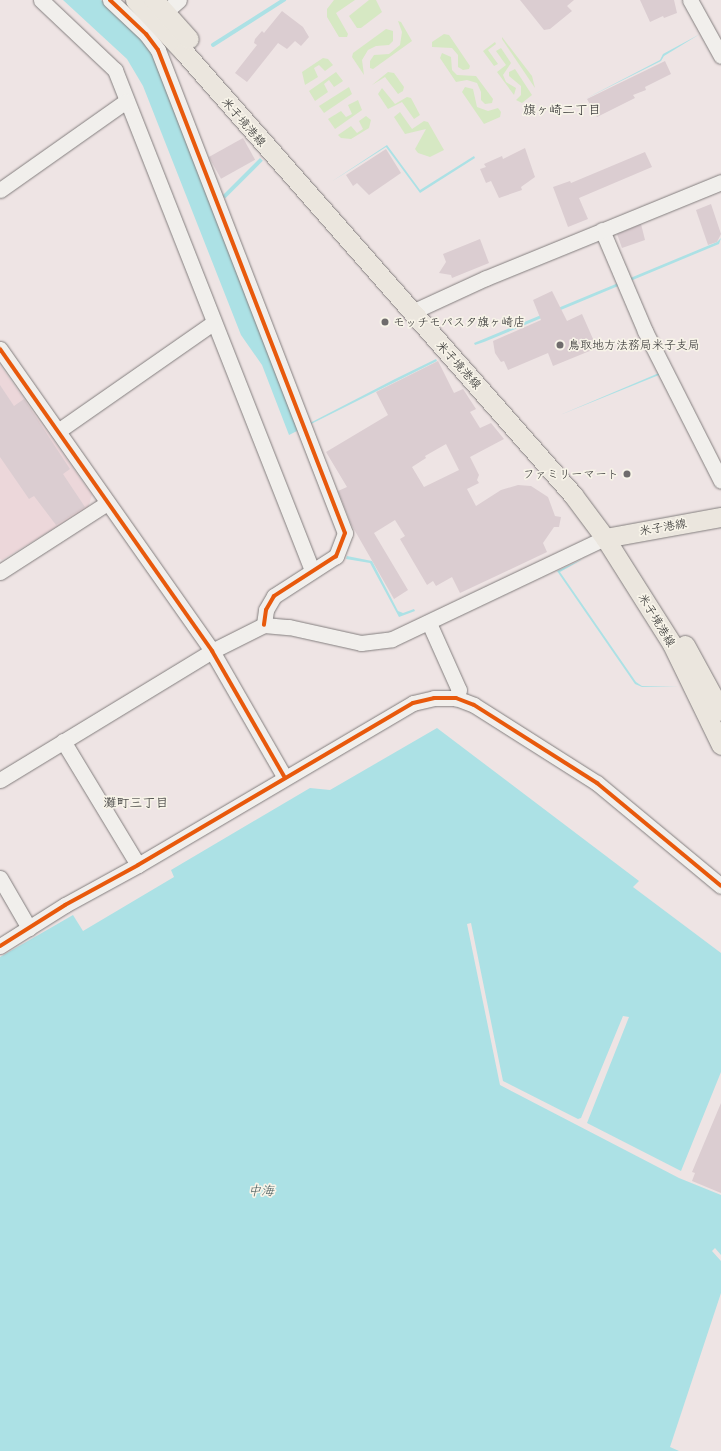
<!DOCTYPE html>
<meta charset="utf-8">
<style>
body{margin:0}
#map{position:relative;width:721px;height:1451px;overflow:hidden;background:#eee4e4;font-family:"Playpen Sans","Klee One",sans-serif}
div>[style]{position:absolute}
.built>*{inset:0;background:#ecd7da}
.green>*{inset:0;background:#d6e8c3}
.water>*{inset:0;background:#ace1e5;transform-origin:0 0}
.stream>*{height:3.5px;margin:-1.75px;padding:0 1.75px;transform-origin:1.75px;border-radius:1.75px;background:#ace1e5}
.building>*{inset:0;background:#dbcdd1;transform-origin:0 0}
.roads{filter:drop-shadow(0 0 1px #837e7e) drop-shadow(0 0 1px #837e7e)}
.minor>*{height:15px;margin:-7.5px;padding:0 7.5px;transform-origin:7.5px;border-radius:7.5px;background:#f1efec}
.major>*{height:19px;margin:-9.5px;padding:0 9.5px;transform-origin:9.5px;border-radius:9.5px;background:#ebe6de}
.cycleway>*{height:4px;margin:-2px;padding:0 2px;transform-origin:2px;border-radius:2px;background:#e8590c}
.dots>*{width:11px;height:11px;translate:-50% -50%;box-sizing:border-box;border:2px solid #f7f3e8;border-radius:50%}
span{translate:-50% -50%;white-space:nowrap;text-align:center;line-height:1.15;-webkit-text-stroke:3.5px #f7f3e8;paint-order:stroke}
.street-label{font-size:12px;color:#2b2b2b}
.poi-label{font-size:12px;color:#2b2b2b}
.left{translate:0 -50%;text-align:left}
.right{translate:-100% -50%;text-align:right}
.neighbourhood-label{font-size:13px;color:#2b2b2b}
.water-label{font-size:13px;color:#44585a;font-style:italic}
</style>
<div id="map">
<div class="built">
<i style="clip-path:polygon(0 365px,92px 495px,88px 508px,2px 560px,0 559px)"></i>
</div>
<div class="green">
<i style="clip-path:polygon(334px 0,355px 0,336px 13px,348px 34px,347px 37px,339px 37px,327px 17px,327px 9px)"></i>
<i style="clip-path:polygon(369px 0,376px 0,382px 12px,361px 28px,357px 28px,349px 16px)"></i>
<i style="clip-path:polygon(398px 21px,401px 22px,412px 41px,373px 69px,370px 68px,370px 61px,374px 55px,389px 54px,400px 45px,402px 32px)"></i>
<i style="clip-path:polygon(386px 29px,393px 31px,393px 41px,389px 45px,376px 46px,368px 50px,362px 60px,364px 75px,352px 57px,353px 53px)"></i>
<i style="clip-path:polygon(444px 34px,449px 35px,470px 66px,469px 69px,463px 70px,458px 67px,458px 55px,452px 48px,432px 47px,432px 42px)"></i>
<i style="clip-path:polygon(502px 37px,532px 76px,535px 88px,502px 39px)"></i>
<i style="clip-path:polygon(495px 42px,496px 44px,488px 50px,498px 64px,494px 66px,483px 51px)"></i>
<i style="clip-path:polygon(501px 48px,511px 63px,503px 75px,506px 82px,516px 88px,514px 95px,497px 72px,506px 65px,496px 51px)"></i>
<i style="clip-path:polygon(442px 53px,451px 57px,452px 70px,457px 75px,476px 76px,493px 99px,492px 103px,485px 104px,481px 100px,481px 92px,477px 83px,467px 80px,456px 82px,440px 58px)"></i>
<i style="clip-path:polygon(323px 58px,328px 59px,333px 65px,325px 71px,319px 65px,314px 68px,318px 77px,305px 85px,302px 72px)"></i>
<i style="clip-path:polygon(515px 69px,532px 95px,522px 103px,516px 100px,521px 95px,521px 86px,509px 76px,509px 72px)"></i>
<i style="clip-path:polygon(336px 72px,343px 81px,334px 87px,329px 80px,324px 84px,328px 92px,315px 101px,309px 91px)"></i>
<i style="clip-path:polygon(388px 72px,394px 73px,404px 87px,403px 91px,398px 94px,385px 77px,372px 85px)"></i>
<i style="clip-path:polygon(349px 87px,352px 94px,324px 113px,319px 106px)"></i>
<i style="clip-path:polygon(465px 87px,473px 89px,477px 107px,488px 111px,498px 108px,501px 112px,500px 117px,484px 124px,462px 92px)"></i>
<i style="clip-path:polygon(382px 88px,395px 104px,407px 97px,411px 98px,420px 115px,414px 119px,402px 102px,388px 109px,378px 94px)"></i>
<i style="clip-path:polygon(358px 100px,362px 110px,335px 129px,328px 119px,341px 111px,346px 117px,352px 114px,348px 105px)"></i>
<i style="clip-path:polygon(400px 112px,412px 129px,424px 121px,428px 122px,444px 150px,430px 157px,418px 153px,415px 149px,426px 129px,405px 134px,394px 117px)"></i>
<i style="clip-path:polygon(366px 116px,371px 120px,369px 128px,351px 139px,341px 138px,338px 135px,351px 126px,357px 133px,363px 129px,359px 121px)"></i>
</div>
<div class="water">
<i style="clip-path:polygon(63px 0,101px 0,147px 43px,308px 424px,395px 379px,436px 359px,437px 361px,289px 435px,262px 365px,241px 335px,143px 86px,127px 59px)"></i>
<i style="clip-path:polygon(700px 34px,664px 56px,661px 61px,585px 99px,660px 60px,663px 54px)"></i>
<i style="clip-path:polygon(387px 145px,420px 190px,474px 156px,475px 158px,420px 193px,386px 147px,331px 182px)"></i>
<i style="left:260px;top:158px;width:4px;height:53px;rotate:45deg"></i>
<i style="clip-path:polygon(721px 238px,719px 244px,484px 342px,475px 345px,474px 343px,717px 242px)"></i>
<i style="clip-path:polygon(659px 373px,659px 375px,560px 415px)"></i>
<i style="clip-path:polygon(347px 556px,372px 561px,398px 611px,403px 613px,414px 609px,415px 611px,399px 617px,370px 563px,346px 559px)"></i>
<i style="clip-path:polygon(583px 559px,560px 572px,636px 682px,642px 686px,679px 686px,642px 687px,635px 684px,557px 571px)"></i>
<i style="clip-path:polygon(437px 728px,639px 881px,633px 887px,721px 953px,721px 1072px,681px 1171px,587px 1123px,629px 1017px,623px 1016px,581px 1118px,578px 1119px,503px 1081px,471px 923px,467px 924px,500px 1085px,679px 1178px,721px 1195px,721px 1255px,715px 1248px,712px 1251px,721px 1261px,721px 1293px,670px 1447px,679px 1451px,0 1451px,0 957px,73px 915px,83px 931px,174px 877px,171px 870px,310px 788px,330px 790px)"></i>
</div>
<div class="stream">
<i style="left:213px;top:45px;width:84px;rotate:-32.4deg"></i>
</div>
<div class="building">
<i style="clip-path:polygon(520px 0,574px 0,567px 6px,572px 11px,550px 29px,544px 30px)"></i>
<i style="clip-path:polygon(640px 0,674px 0,677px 13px,664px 18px,663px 16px,650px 22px)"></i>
<i style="clip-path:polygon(282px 11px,303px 27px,309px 37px,301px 46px,295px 41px,287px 49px,278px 43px,247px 82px,235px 73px,257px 45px,254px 43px,255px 39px,262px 31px,264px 33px)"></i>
<i style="clip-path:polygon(665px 61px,671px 74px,645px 87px,646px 90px,633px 95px,635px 98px,597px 117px,587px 99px)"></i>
<i style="left:243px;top:138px;width:25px;height:39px;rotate:61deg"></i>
<i style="clip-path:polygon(525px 148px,535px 177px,521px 187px,522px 190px,499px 198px,491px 181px,486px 183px,480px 169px,486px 167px,484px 164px,502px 156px,503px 159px)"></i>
<i style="clip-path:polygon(386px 149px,401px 173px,369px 195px,357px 183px,353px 186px,346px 175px)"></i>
<i style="clip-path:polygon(645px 152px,652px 167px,579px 198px,588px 219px,568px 227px,553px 187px,570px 181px,571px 183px)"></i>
<i style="clip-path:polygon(711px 204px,721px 234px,717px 242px,708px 245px,696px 210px)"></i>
<i style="clip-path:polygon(641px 224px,645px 240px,622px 248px,617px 234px)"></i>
<i style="clip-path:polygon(480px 239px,489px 263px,452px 278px,451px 275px,439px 273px,446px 262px,443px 254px)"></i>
<i style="clip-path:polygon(552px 291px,567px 321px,582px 314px,597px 348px,553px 366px,548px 353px,508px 370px,504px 361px,501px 362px,495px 353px,493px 341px,541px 320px,533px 300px)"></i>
<i style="clip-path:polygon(evenodd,438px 361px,454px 393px,463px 389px,476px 409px,470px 412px,480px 428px,491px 423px,504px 439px,470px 457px,479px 475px,477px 480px,479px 483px,467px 489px,476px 506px,501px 490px,518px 485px,531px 486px,548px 497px,555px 516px,561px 517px,559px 527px,554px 527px,543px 543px,547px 552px,460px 593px,452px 577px,436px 586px,433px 581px,427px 585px,400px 539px,405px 536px,395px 520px,374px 533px,408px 590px,394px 599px,351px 524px,338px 491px,347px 487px,326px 452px,388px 415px,376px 392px,438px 361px,446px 444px,459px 470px,424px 487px,412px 467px,426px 458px,425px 456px,446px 444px)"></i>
<i style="clip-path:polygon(0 385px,14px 406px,24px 399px,70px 469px,63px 474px,85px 507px,56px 525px,34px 496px,29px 499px,0 457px)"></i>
<i style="clip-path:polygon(721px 1103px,721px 1193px,692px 1181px,695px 1173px,692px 1172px)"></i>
</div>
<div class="roads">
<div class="minor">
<i style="left:41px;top:0;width:102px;rotate:43.4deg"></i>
<i style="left:115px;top:70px;width:537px;rotate:68.5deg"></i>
<i style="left:110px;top:0;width:50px;rotate:43.4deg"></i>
<i style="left:146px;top:34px;width:20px;rotate:53deg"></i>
<i style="left:158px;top:50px;width:518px;rotate:68.84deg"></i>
<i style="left:345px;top:533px;width:25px;rotate:111deg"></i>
<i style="left:336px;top:556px;width:74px;rotate:147.2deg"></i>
<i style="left:274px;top:596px;width:16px;rotate:120deg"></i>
<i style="left:266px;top:610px;width:15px;rotate:98deg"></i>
<i style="left:690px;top:0;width:64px;rotate:61deg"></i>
<i style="left:157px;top:19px;width:29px;rotate:-41deg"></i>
<i style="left:0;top:190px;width:154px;rotate:-35.2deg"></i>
<i style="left:602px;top:230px;width:110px;rotate:66.9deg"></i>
<i style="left:645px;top:331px;width:168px;rotate:63.1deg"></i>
<i style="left:412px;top:312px;width:81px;rotate:-24.7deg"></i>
<i style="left:486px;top:278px;width:254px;rotate:-22.2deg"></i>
<i style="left:0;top:349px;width:369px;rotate:54.9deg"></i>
<i style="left:212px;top:651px;width:146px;rotate:60.1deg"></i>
<i style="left:58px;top:431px;width:189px;rotate:-34.9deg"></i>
<i style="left:0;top:572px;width:127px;rotate:-32.8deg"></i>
<i style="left:429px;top:623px;width:73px;rotate:65.9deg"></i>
<i style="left:459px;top:690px;width:9px;rotate:111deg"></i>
<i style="left:63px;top:741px;width:145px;rotate:58.8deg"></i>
<i style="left:0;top:780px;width:248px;rotate:-31.3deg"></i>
<i style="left:212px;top:651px;width:58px;rotate:-26.6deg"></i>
<i style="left:264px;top:625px;width:25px;rotate:5deg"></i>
<i style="left:289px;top:627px;width:74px;rotate:12.5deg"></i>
<i style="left:361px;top:643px;width:31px;rotate:-7deg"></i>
<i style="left:392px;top:639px;width:236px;rotate:-25.4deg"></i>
<i style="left:0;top:878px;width:58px;rotate:59.9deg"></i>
<i style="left:0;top:946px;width:77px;rotate:-32.2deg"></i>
<i style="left:65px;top:905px;width:83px;rotate:-28.7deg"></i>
<i style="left:138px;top:865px;width:319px;rotate:-30.5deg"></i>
<i style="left:413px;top:703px;width:22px;rotate:-13deg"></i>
<i style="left:434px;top:698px;width:22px"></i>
<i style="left:456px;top:698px;width:19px;rotate:21deg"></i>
<i style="left:474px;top:705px;width:146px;rotate:32.4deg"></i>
<i style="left:597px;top:783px;width:161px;rotate:39.7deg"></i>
</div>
<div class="major">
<i style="left:135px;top:0;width:71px;rotate:46.7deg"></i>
<i style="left:184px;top:52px;width:590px;rotate:48.71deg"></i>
<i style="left:573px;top:495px;width:54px;rotate:53.3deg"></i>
<i style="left:605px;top:538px;width:125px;rotate:57.7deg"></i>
<i style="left:672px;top:644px;width:112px;rotate:64.1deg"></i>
<i style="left:154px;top:0;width:52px;rotate:48.1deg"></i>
<i style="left:605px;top:538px;width:118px;rotate:-10.3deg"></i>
<i style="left:685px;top:645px;width:75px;rotate:61.4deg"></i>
</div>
</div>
<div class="cycleway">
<i style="left:110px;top:0;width:50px;rotate:43.4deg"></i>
<i style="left:146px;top:34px;width:20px;rotate:53deg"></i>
<i style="left:158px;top:50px;width:518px;rotate:68.84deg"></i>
<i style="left:345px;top:533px;width:25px;rotate:111deg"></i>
<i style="left:336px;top:556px;width:74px;rotate:147.2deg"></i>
<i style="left:274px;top:596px;width:16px;rotate:120deg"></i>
<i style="left:266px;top:610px;width:15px;rotate:98deg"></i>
<i style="left:0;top:349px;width:369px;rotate:54.9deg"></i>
<i style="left:212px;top:651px;width:146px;rotate:60.1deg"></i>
<i style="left:0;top:946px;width:77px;rotate:-32.2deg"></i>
<i style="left:65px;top:905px;width:83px;rotate:-28.7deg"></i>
<i style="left:138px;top:865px;width:319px;rotate:-30.5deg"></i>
<i style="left:413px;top:703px;width:22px;rotate:-13deg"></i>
<i style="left:434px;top:698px;width:22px"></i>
<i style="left:456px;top:698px;width:19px;rotate:21deg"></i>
<i style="left:474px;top:705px;width:146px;rotate:32.4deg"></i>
<i style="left:597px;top:783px;width:161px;rotate:39.7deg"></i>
</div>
<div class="dots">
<i style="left:385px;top:322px;background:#6f6c6c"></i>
<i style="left:560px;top:345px;background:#6f6c6c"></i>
<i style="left:627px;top:474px;background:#6f6c6c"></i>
</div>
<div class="street-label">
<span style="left:244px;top:122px;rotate:49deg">米子境港線</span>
<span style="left:459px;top:365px;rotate:48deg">米子境港線</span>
<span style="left:663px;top:527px;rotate:-10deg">米子港線</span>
<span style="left:657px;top:620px;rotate:59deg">米子境港線</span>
</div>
<div class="poi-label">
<span class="left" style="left:393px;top:322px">モッチモパスタ旗ヶ崎店</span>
<span class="left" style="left:568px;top:345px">鳥取地方法務局米子支局</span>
<span class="right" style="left:619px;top:474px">ファミリーマート</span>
</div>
<div class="neighbourhood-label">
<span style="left:562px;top:109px">旗ヶ崎二丁目</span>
<span style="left:136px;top:802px">灘町三丁目</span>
</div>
<div class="water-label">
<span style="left:261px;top:1190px">中海</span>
</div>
</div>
